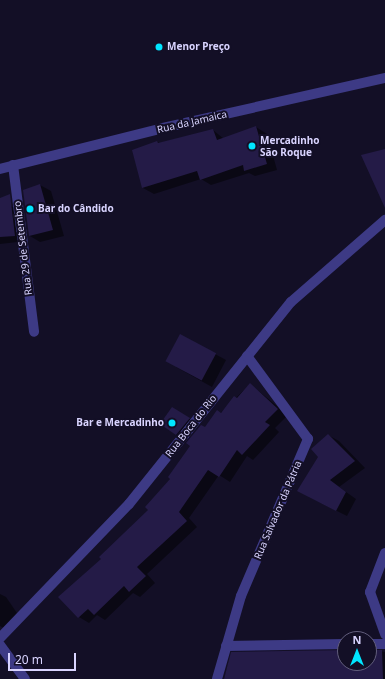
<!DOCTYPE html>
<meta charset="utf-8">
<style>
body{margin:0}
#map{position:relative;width:385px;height:679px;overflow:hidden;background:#130f26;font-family:"Noto Sans",sans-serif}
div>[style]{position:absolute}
.shadow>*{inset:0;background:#0007}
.building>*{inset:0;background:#241b47;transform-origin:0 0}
.street>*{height:10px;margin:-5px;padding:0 5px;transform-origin:5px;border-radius:5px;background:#3d3a85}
.dots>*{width:11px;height:11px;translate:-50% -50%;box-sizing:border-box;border:2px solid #130f26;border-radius:50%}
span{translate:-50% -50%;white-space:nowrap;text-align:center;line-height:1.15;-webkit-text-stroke:4px #130f26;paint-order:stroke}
.poi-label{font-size:10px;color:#d9d4ff;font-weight:700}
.left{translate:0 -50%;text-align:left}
.right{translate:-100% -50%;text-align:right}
.street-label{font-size:10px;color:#d9d4ff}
.north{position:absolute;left:337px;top:631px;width:40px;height:40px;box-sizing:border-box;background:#130f26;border:1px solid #625e7d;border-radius:50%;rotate:0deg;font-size:11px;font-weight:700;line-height:16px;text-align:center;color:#d9d4ff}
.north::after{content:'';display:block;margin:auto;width:14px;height:18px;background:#00e5ff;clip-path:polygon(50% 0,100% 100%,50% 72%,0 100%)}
.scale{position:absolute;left:8px;top:653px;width:68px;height:18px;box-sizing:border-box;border:2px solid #d9d4ff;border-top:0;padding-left:5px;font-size:12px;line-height:14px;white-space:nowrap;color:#d9d4ff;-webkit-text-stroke:3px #130f26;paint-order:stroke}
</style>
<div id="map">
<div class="shadow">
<i style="clip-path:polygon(256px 127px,267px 134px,277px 170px,255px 176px,249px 173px,211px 185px,201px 179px,154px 194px,143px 188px,157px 142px,160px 143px,213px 130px,224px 139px)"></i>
<i style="clip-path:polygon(40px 185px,51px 191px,64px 236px,40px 242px,30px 236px)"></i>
<i style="clip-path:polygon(0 205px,11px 206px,22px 212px,26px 241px,0 244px)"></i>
<i style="clip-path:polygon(180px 335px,226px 360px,212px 387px,176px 367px)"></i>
<i style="clip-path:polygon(250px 384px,288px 415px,275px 428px,279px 432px,253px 460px,247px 456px,230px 482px,219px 475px,189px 518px,197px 527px,147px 574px,155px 583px,140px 597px,133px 593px,105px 620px,97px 615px,89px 623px,79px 617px,102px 560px,149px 510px,205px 428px)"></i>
<i style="clip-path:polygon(172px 409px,194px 422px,182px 438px,176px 435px)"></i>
<i style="clip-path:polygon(328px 435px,339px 441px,365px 468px,339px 487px,356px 499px,347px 516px,309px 497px,319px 457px)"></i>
<i style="clip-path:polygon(0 594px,6px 597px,19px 616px,4px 628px,0 626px)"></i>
<i style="clip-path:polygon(345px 650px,345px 663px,369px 663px,369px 650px,385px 652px,385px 679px,224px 679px,232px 653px)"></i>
</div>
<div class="building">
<i style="clip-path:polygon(256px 126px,267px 164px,244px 171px,243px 165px,200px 180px,197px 171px,142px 188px,132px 150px,157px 141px,158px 143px,213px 129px,217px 140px)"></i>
<i style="clip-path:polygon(385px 149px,385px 208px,361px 155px)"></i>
<i style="clip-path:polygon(40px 184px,53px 230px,29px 236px,23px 190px)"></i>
<i style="clip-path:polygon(10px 194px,15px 236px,0 237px,0 198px)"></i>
<i style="left:180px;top:334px;width:41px;height:31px;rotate:28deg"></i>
<i style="clip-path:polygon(250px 383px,278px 409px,265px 422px,270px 425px,242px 455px,237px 450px,219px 477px,208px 470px,179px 512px,187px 521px,137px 567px,146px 576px,129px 592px,124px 586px,94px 615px,88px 609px,78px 618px,58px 597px,101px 559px,99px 557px,148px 510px,145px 507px,170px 479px,168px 477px,190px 446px,186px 443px,201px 425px,205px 427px,217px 410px,221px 413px,234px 396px,237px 398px)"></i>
<i style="clip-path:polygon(172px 407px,190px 418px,176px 435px,160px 424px)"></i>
<i style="clip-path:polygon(328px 434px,355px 461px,330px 480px,346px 492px,336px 511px,297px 491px,318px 457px,311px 449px)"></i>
<i style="clip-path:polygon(345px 650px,345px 663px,369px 663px,369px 650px,382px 650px,383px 679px,224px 679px,231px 652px)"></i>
</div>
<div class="street">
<i style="left:13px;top:165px;width:168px;rotate:82.8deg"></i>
<i style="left:0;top:169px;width:168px;rotate:-14.1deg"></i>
<i style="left:163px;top:128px;width:228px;rotate:-12.7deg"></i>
<i style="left:385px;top:553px;width:42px;rotate:111deg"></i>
<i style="left:370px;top:592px;width:45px;rotate:70.3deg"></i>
<i style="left:0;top:638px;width:186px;rotate:-46.1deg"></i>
<i style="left:129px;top:504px;width:259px;rotate:-51.3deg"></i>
<i style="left:291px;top:302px;width:125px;rotate:-41.1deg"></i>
<i style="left:369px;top:644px;width:16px"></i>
<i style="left:0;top:645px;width:42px;rotate:53.7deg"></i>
<i style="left:226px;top:646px;width:119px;rotate:-1deg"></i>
<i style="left:217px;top:679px;width:86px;rotate:-73.9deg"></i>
<i style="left:241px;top:596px;width:171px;rotate:-66.9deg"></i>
<i style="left:308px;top:439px;width:103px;rotate:-126.3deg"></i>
</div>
<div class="dots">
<i style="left:159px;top:47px;background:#00e5ff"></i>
<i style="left:252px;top:146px;background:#00e5ff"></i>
<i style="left:30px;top:209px;background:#00e5ff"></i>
<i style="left:172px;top:423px;background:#00e5ff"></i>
</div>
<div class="poi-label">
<span class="left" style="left:167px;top:47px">Menor Preço</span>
<span class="left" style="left:260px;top:146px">Mercadinho<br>São Roque</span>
<span class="left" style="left:38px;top:209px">Bar do Cândido</span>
<span class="right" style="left:164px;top:423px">Bar e Mercadinho</span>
</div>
<div class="street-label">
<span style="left:192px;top:122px;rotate:-13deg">Rua da Jamaica</span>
<span style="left:23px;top:248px;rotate:-97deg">Rua 29 de Setembro</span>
<span style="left:191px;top:426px;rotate:-52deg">Rua Boca do Rio</span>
<span style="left:278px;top:510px;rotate:-67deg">Rua Salvador da Pátria</span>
</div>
<div class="north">N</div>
<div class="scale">20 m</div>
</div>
